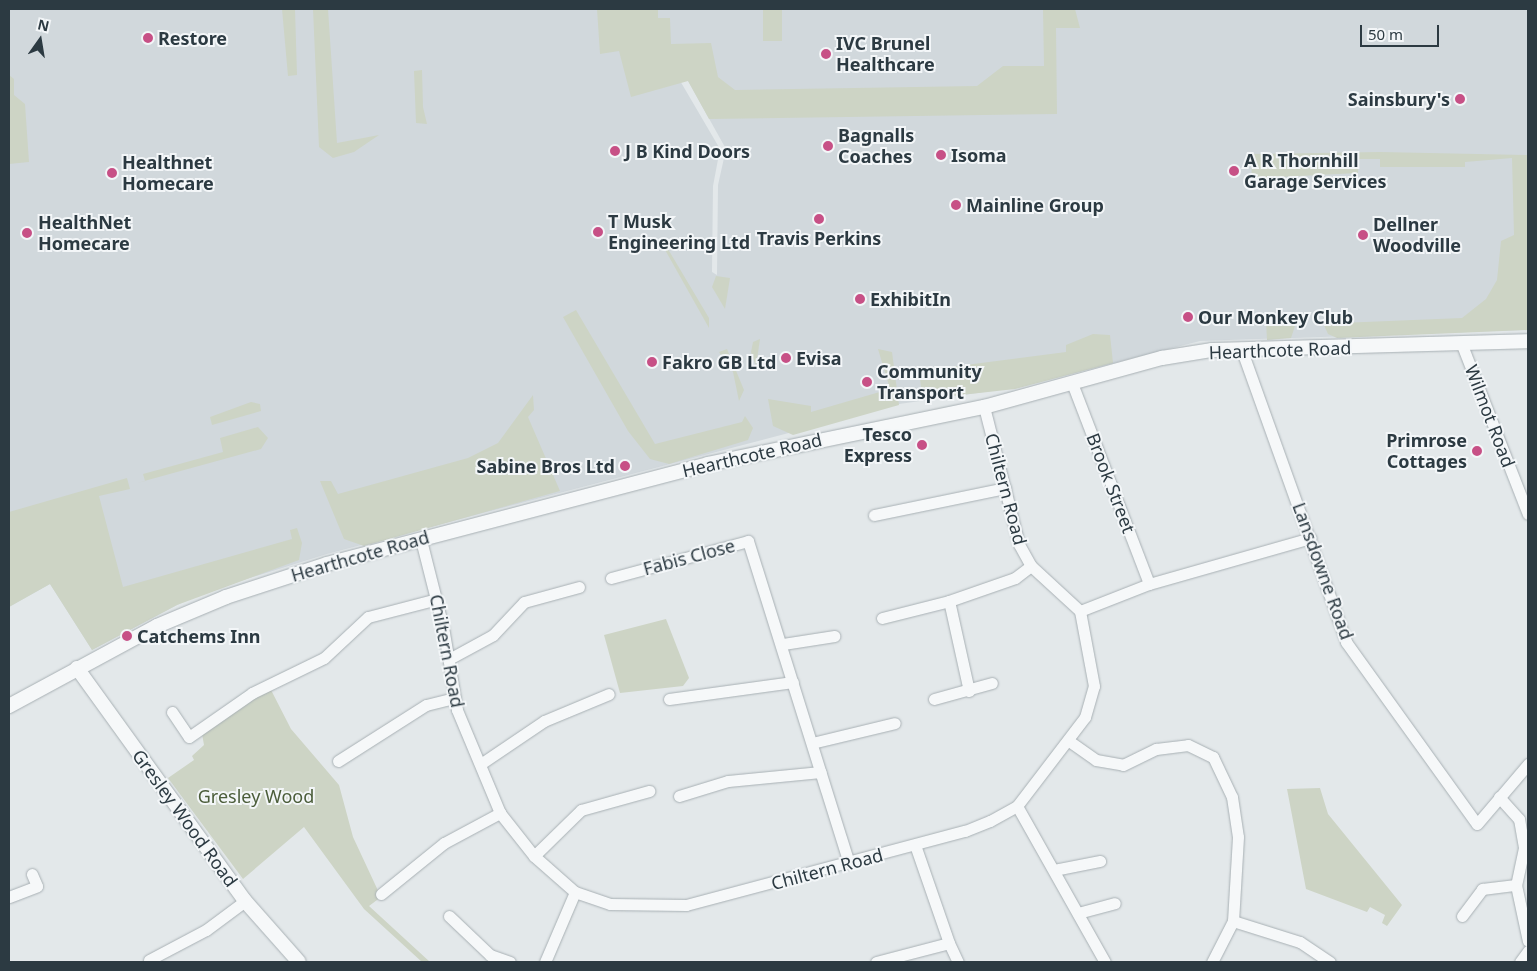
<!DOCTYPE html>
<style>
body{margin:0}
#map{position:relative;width:1537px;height:971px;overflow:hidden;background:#e3e8ea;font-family:"Noto Sans",sans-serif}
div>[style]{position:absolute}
.built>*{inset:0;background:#d1d8dc}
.green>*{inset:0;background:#cdd4c5;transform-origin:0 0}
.roads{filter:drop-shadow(0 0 1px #a8b0b4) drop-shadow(0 0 1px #a8b0b4)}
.minor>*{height:11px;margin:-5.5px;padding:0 5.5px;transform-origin:5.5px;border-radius:5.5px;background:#f6f8f9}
.tertiary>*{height:14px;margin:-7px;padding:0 7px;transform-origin:7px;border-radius:7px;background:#f6f8f9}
.dots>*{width:14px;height:14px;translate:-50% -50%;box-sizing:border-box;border:2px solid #f3f6f8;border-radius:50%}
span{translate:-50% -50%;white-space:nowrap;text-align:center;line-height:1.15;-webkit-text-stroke:4px #f3f6f8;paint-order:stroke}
.poi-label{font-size:18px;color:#2c3a42;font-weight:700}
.left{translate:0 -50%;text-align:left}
.right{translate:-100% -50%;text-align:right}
.street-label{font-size:18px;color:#2c3a42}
.park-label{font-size:18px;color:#4b5d3a}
.frame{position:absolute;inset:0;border:10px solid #2c3a42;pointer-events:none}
.north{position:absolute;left:15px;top:15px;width:50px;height:50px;-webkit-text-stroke:4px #f3f6f8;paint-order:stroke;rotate:13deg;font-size:14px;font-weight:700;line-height:20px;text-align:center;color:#2c3a42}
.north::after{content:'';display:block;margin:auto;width:18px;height:22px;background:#2c3a42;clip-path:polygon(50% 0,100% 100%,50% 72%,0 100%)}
.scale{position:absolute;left:1360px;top:25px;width:79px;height:22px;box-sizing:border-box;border:2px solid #2c3a42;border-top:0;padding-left:6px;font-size:15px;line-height:18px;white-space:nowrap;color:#2c3a42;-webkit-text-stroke:4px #f3f6f8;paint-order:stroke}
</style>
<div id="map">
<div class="built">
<i style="clip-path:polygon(9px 9px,638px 9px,720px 149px,713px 186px,712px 272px,717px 275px,718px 185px,726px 149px,648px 9px,1528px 9px,1528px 330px,1200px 341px,1020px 387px,899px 404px,327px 554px,198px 594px,92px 650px,50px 584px,9px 607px)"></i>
</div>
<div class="green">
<i style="clip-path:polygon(282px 9px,295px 9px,297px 75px,288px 76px)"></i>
<i style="clip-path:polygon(313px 9px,328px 9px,337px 143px,379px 135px,354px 152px,333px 158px,319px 147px)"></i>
<i style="clip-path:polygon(597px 9px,658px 9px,658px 18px,670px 18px,671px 44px,711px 43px,718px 77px,735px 90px,977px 86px,1003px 66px,1044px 66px,1043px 9px,1075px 9px,1080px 28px,1056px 28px,1057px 114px,709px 119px,688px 81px,631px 97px,619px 51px,600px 54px)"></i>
<i style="left:763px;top:9px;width:19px;height:32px"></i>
<i style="clip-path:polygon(422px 70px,423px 107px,427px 124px,416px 123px,414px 71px)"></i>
<i style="clip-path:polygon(9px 75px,14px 79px,14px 95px,25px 104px,29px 162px,9px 164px)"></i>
<i style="clip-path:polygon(1380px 152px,1528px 155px,1528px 330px,1337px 338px,1328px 334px,1323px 323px,1326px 314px,1337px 314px,1340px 323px,1462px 318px,1486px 299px,1497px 280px,1501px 241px,1514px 235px,1512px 158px,1465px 162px,1465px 167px,1380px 167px,1380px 159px,1358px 159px,1358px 173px,1259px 178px,1252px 184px,1251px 154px)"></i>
<i style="clip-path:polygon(665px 244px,709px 318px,709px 328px,664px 248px,657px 247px)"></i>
<i style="clip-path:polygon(716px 276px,730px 278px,725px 309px,712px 287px)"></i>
<i style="clip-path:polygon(576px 310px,655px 444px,742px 422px,745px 416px,753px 428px,748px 440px,669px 464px,650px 459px,628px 431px,563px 317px)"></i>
<i style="clip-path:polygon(1292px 316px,1296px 323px,1291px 338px,1267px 340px,1266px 321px)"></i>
<i style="clip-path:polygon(1093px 334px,1110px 335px,1113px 363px,1015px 389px,925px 399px,922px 394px,919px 371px,1066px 352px,1066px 345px)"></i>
<i style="clip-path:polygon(760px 339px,756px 366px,751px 352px,753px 342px)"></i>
<i style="clip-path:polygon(727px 349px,744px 390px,739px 401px,733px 372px,719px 352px)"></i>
<i style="clip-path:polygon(878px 349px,892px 352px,899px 405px,793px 435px,773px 426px,768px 399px,811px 406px,811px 412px,890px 389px)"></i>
<i style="clip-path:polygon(533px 395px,534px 410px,528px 417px,560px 491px,364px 546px,344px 539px,320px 481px,331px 481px,338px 494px,468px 458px,498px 443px)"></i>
<i style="clip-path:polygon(251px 402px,260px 404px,261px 411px,212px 425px,210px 417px)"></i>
<i style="clip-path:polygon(258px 427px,268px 438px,261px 449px,137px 483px,145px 481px,143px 474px,223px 452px,220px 438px)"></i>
<i style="clip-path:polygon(127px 478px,130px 489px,99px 496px,123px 587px,292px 539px,290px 530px,297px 528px,302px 543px,299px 560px,177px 605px,92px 650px,50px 584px,9px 607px,9px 512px)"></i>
<i style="clip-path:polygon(666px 619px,689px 678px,683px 686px,620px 693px,604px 635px)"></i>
<i style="clip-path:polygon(270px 688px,291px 729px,339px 785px,353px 837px,381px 897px,369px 906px,430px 962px,422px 962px,364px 909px,304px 827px,243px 879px,168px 778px,194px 760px,192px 756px,204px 745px,202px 734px)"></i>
<i style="clip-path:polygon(1320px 788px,1328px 814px,1402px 905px,1387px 926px,1382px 923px,1385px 915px,1370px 907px,1367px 912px,1306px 889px,1287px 789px)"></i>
</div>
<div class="roads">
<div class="minor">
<i style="left:1462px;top:345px;width:181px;rotate:68.7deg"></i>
<i style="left:1241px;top:348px;width:312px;rotate:70.3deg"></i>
<i style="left:1346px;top:642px;width:224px;rotate:54.3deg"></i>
<i style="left:1477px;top:824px;width:79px;rotate:-49.6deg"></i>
<i style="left:1072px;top:383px;width:215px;rotate:69deg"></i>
<i style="left:874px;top:515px;width:134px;rotate:-11.6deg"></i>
<i style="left:421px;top:540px;width:90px;rotate:75.8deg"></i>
<i style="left:443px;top:627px;width:84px;rotate:80.4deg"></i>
<i style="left:457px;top:710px;width:112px;rotate:67.3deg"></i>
<i style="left:500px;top:813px;width:55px;rotate:51.7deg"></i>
<i style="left:534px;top:856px;width:55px;rotate:41.3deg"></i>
<i style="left:575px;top:892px;width:37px;rotate:19deg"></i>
<i style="left:610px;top:904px;width:76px;rotate:0.8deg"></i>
<i style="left:686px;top:905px;width:289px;rotate:-14.9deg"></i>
<i style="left:965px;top:831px;width:27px;rotate:-22deg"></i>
<i style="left:990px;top:821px;width:31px;rotate:-29deg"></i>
<i style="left:1017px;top:806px;width:112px;rotate:-52.6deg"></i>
<i style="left:1085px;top:717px;width:32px;rotate:-74deg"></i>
<i style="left:1094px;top:686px;width:76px;rotate:-100.6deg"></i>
<i style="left:1080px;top:611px;width:67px;rotate:-137.4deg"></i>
<i style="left:1031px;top:566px;width:25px;rotate:-119deg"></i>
<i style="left:1019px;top:544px;width:141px;rotate:-104.3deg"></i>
<i style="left:611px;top:578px;width:142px;rotate:-15.1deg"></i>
<i style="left:748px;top:541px;width:337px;rotate:72.6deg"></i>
<i style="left:1080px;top:611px;width:74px;rotate:-21.4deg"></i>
<i style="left:1149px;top:584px;width:168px;rotate:-15.9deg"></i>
<i style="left:882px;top:618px;width:69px;rotate:-14.2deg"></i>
<i style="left:783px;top:644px;width:52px;rotate:-8.9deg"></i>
<i style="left:449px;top:659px;width:50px;rotate:-28.6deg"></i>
<i style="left:493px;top:635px;width:45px;rotate:-46.8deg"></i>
<i style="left:524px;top:602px;width:57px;rotate:-15.3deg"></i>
<i style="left:969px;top:691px;width:92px;rotate:-102.5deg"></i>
<i style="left:949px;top:601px;width:70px;rotate:-19.2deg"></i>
<i style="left:1015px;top:578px;width:20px;rotate:-37deg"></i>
<i style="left:669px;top:699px;width:125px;rotate:-7.8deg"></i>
<i style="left:934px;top:699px;width:60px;rotate:-15.4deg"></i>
<i style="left:172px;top:712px;width:30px;rotate:56deg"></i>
<i style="left:189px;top:737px;width:77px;rotate:-34.9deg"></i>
<i style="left:252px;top:693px;width:80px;rotate:-25.9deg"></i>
<i style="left:324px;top:658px;width:60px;rotate:-43deg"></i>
<i style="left:368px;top:617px;width:71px;rotate:-14.6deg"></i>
<i style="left:1069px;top:741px;width:33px;rotate:35deg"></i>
<i style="left:1096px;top:760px;width:27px;rotate:10deg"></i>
<i style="left:1123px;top:765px;width:37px;rotate:-26deg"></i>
<i style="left:1156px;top:749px;width:32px;rotate:-7deg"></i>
<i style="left:1188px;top:745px;width:28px;rotate:26deg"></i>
<i style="left:1213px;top:757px;width:44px;rotate:64.6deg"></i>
<i style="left:1232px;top:797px;width:40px;rotate:81.5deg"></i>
<i style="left:1238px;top:837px;width:84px;rotate:93.4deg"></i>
<i style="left:1233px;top:921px;width:46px;rotate:117.1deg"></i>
<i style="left:812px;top:743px;width:85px;rotate:-13.5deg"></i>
<i style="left:338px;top:761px;width:104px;rotate:-32.5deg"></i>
<i style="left:426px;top:705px;width:30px;rotate:-14deg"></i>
<i style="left:482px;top:763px;width:75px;rotate:-34.1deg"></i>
<i style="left:544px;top:721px;width:70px;rotate:-22.6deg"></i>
<i style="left:679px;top:796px;width:51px;rotate:-17deg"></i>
<i style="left:728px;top:781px;width:93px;rotate:-5.5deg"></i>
<i style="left:1499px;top:797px;width:30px;rotate:48deg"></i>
<i style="left:1519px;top:819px;width:29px;rotate:80deg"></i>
<i style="left:1524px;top:848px;width:38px;rotate:102deg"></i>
<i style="left:1516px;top:885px;width:57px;rotate:77.9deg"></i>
<i style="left:1017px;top:806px;width:179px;rotate:60.6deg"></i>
<i style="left:534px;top:856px;width:66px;rotate:-44.4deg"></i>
<i style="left:581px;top:810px;width:71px;rotate:-15.6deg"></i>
<i style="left:1054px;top:870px;width:47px;rotate:-11.1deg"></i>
<i style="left:381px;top:894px;width:81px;rotate:-39deg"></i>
<i style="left:444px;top:843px;width:64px;rotate:-28.2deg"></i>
<i style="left:9px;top:897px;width:30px;rotate:-21deg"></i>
<i style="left:37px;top:886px;width:13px;rotate:-113deg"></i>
<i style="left:1078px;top:913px;width:38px;rotate:-15deg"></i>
<i style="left:449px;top:916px;width:57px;rotate:43.6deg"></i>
<i style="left:490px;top:955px;width:21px;rotate:19deg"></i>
<i style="left:1462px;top:916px;width:34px;rotate:-53deg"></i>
<i style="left:1482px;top:889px;width:34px;rotate:-7deg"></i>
<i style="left:1233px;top:921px;width:70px;rotate:17.4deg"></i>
<i style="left:1300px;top:942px;width:36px;rotate:34deg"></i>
<i style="left:949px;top:943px;width:21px;rotate:65deg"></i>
<i style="left:149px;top:960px;width:64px;rotate:-27.8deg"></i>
<i style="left:206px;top:930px;width:49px;rotate:-36.6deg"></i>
<i style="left:545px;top:962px;width:76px;rotate:-66.8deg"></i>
<i style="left:876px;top:962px;width:75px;rotate:-14.6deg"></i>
<i style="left:949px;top:943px;width:104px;rotate:-109.1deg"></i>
<i style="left:1520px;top:962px;width:14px;rotate:-54deg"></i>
</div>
<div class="tertiary">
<i style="left:77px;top:668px;width:287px;rotate:54.2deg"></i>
<i style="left:245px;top:901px;width:81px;rotate:48.5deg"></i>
<i style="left:9px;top:706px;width:168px;rotate:-28.4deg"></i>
<i style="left:157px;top:626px;width:75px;rotate:-22.8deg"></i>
<i style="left:226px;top:597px;width:106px;rotate:-18.1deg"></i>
<i style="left:327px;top:564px;width:394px;rotate:-14.7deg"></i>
<i style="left:708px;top:464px;width:282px;rotate:-11.7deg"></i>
<i style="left:984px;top:407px;width:185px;rotate:-15.4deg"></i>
<i style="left:1162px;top:358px;width:51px;rotate:-9.1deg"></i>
<i style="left:1212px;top:350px;width:316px;rotate:-1.6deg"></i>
</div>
</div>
<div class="dots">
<i style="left:148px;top:38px;background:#c75086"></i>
<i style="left:826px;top:54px;background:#c75086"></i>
<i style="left:1460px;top:99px;background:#c75086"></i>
<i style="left:828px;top:146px;background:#c75086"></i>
<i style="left:615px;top:151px;background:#c75086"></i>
<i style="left:941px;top:155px;background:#c75086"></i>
<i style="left:1234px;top:171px;background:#c75086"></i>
<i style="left:112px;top:173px;background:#c75086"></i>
<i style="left:956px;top:205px;background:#c75086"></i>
<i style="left:819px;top:219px;background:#c75086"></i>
<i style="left:598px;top:232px;background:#c75086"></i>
<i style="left:27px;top:233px;background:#c75086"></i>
<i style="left:1363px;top:235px;background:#c75086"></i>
<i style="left:860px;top:299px;background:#c75086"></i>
<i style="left:1188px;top:317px;background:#c75086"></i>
<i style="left:786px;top:358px;background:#c75086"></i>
<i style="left:652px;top:362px;background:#c75086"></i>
<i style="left:867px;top:382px;background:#c75086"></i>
<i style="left:922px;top:445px;background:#c75086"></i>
<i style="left:1477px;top:451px;background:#c75086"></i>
<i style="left:625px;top:466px;background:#c75086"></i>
<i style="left:127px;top:636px;background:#c75086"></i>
</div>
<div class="poi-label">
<span class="left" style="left:158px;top:38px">Restore</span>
<span class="left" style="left:836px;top:54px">IVC Brunel<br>Healthcare</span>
<span class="right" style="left:1450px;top:99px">Sainsbury's</span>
<span class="left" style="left:838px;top:146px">Bagnalls<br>Coaches</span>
<span class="left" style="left:625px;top:151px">J B Kind Doors</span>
<span class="left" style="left:951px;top:155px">Isoma</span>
<span class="left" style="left:1244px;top:171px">A R Thornhill<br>Garage Services</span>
<span class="left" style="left:122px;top:173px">Healthnet<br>Homecare</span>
<span class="left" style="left:966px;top:205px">Mainline Group</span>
<span class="left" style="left:608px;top:232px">T Musk<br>Engineering Ltd</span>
<span class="left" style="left:38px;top:233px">HealthNet<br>Homecare</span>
<span class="left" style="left:1373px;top:235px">Dellner<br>Woodville</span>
<span style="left:819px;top:238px">Travis Perkins</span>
<span class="left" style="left:870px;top:299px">ExhibitIn</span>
<span class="left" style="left:1198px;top:317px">Our Monkey Club</span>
<span class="left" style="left:796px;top:358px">Evisa</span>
<span class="left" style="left:662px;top:362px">Fakro GB Ltd</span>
<span class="left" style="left:877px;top:382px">Community<br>Transport</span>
<span class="right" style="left:912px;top:445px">Tesco<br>Express</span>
<span class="right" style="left:1467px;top:451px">Primrose<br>Cottages</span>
<span class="right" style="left:615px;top:466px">Sabine Bros Ltd</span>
<span class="left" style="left:137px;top:636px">Catchems Inn</span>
</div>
<div class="street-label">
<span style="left:1280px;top:350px;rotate:-2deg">Hearthcote Road</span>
<span style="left:1490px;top:416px;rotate:69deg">Wilmot Road</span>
<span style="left:752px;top:455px;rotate:-13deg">Hearthcote Road</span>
<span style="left:1111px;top:483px;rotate:69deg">Brook Street</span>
<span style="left:1006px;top:489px;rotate:75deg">Chiltern Road</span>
<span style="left:360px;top:556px;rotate:-16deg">Hearthcote Road</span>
<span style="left:689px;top:557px;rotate:-15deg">Fabis Close</span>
<span style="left:1323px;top:571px;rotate:70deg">Lansdowne Road</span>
<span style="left:447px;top:651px;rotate:79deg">Chiltern Road</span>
<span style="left:185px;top:818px;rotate:54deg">Gresley Wood Road</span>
<span style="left:827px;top:869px;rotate:-15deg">Chiltern Road</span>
</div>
<div class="park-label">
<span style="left:256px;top:796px">Gresley Wood</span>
</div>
<div class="frame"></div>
<div class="north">N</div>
<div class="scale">50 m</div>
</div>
